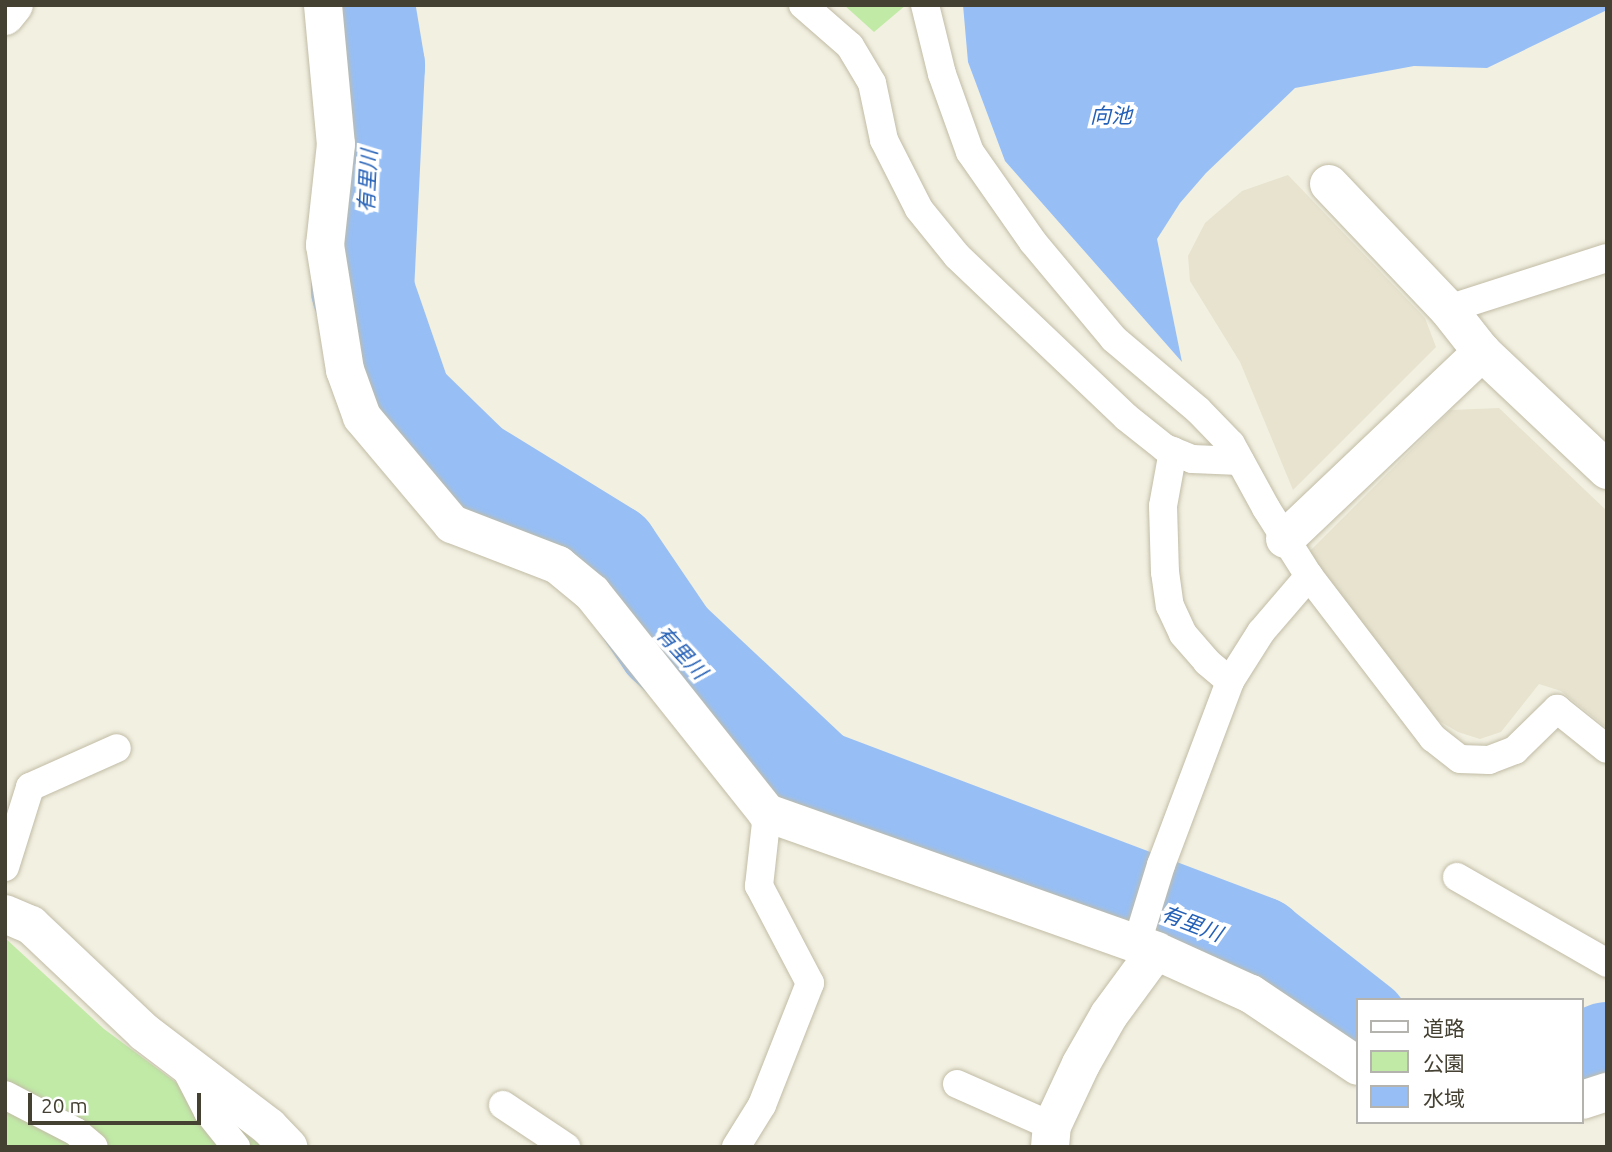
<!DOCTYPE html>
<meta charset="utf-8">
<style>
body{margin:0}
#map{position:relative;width:1612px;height:1152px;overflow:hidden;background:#f2f0e1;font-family:Ubuntu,"Noto Sans JP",sans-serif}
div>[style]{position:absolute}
.residential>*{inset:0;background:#e7e3cf}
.green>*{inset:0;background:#c0eaa6}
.water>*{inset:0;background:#97bff5}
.river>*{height:103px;margin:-51.5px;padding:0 51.5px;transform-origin:51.5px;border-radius:51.5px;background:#97bff5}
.roads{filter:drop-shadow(0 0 2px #c1bca6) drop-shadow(0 0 2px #c1bca6)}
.service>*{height:28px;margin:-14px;padding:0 14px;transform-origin:14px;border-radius:14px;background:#fff}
.minor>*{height:38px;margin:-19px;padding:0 19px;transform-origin:19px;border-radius:19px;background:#fff}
span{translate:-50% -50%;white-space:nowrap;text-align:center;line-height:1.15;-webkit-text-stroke:7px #fff;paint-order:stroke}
.water-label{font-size:21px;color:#2460b6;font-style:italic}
.frame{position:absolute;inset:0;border:7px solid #444032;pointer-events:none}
.legend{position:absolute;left:1356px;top:998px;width:228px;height:126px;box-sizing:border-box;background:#fff;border:2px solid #b4b3ad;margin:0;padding:9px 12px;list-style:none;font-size:21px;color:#444032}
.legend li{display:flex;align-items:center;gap:14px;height:35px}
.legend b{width:35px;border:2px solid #b4b3ad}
.scale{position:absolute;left:28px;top:1093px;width:173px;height:32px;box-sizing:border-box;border:4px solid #444032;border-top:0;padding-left:9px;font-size:21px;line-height:24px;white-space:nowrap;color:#444032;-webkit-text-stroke:5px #fff;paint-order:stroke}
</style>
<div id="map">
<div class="residential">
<i style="clip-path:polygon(1288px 175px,1425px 318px,1436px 347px,1293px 490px,1240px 362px,1190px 281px,1188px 256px,1205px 223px,1242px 191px)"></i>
<i style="clip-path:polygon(1499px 408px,1607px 511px,1607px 728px,1561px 691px,1539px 684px,1501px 732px,1480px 739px,1458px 732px,1424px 712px,1334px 596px,1309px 552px,1451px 410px)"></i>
</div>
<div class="green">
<i style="clip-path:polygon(844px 5px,906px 5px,874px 32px)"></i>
<i style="clip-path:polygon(5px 938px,104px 1029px,263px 1147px,5px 1147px)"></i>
</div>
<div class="water">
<i style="clip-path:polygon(963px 5px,1607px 5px,1607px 10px,1487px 68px,1414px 66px,1295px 88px,1206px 173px,1180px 203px,1157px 239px,1182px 362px,1005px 161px,968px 62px)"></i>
</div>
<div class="river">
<i style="left:363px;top:5px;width:61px;rotate:80.5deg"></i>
<i style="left:373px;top:65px;width:224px;rotate:92.8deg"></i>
<i style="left:362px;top:289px;width:120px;rotate:71deg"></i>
<i style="left:401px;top:402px;width:96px;rotate:44.2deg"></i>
<i style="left:470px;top:469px;width:162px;rotate:31.6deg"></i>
<i style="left:608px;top:554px;width:105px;rotate:55.9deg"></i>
<i style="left:667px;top:641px;width:203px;rotate:43.2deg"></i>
<i style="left:815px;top:780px;width:472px;rotate:20.7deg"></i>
<i style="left:1256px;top:947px;width:130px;rotate:38.1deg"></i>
<i style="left:1582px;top:1063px;width:27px;rotate:-22deg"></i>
</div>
<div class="roads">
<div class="service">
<i style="left:803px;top:5px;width:62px;rotate:41.1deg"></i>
<i style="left:850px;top:46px;width:43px;rotate:59.3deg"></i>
<i style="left:872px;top:83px;width:58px;rotate:78.1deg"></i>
<i style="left:884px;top:140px;width:77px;rotate:63.1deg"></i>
<i style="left:919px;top:209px;width:60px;rotate:51deg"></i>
<i style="left:957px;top:256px;width:233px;rotate:43.6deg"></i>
<i style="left:1126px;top:417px;width:50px;rotate:38.5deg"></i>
<i style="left:1165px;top:448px;width:29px;rotate:22deg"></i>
<i style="left:1192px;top:459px;width:48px;rotate:2.4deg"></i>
<i style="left:925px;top:5px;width:71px;rotate:76.2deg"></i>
<i style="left:942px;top:74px;width:83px;rotate:70.3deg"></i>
<i style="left:970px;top:152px;width:110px;rotate:55deg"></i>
<i style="left:1033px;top:242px;width:126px;rotate:50.1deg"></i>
<i style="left:1114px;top:339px;width:110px;rotate:40.2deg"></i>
<i style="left:1198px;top:410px;width:47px;rotate:45.9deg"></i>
<i style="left:1231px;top:444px;width:73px;rotate:61.3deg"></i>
<i style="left:1266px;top:508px;width:80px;rotate:57.7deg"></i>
<i style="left:1309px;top:576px;width:204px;rotate:52.6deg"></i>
<i style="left:1433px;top:738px;width:34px;rotate:38deg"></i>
<i style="left:1460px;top:759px;width:29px;rotate:2deg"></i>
<i style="left:1489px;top:760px;width:28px;rotate:-21deg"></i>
<i style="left:1515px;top:750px;width:59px;rotate:-44.3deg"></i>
<i style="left:1557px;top:709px;width:64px;rotate:38.7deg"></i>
<i style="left:1448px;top:309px;width:167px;rotate:-17.8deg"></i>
<i style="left:1173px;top:451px;width:56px;rotate:100.3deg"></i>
<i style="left:1163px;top:506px;width:66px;rotate:88.3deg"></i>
<i style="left:1165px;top:572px;width:34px;rotate:82deg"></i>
<i style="left:1170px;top:606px;width:31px;rotate:65deg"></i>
<i style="left:1183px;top:634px;width:37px;rotate:49deg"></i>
<i style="left:1207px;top:662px;width:30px;rotate:40deg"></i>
<i style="left:5px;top:867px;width:84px;rotate:-72.6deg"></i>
<i style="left:30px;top:787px;width:95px;rotate:-24.1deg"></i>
<i style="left:1457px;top:877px;width:173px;rotate:29.8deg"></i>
<i style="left:1137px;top:943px;width:82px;rotate:-72.9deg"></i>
<i style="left:1161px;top:865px;width:197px;rotate:-69.4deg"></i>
<i style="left:1230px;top:681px;width:58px;rotate:-57.7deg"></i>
<i style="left:1261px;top:632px;width:74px;rotate:-49.4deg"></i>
<i style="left:185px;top:1067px;width:51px;rotate:62.9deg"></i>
<i style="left:208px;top:1112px;width:45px;rotate:51.3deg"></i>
<i style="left:957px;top:1084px;width:104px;rotate:23.9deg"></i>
<i style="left:5px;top:1095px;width:80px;rotate:27.5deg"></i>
<i style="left:76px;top:1132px;width:23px;rotate:40deg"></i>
<i style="left:503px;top:1105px;width:76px;rotate:33.7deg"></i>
<i style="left:736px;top:1147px;width:49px;rotate:-58.2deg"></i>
<i style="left:762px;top:1105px;width:131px;rotate:-68.5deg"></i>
<i style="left:810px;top:983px;width:110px;rotate:-117.7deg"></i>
<i style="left:759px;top:886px;width:73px;rotate:-83.7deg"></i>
</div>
<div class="minor">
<i style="left:323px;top:5px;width:140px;rotate:84.7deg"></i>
<i style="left:336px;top:144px;width:102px;rotate:96.2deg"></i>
<i style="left:325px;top:245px;width:127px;rotate:80.9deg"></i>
<i style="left:345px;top:370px;width:50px;rotate:70.1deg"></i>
<i style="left:362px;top:417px;width:140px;rotate:49.9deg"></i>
<i style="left:452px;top:524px;width:114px;rotate:21.1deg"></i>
<i style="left:558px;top:565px;width:44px;rotate:39.5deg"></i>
<i style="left:592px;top:593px;width:281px;rotate:51.5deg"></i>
<i style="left:767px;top:813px;width:413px;rotate:19.5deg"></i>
<i style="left:1156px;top:951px;width:104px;rotate:24.4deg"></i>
<i style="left:1251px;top:994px;width:129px;rotate:33.9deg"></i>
<i style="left:5px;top:16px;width:14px;rotate:-51deg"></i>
<i style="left:1329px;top:184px;width:173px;rotate:46.4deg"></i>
<i style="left:1448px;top:309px;width:55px;rotate:51.7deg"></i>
<i style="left:1482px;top:352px;width:172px;rotate:43.3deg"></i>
<i style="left:1285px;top:539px;width:272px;rotate:-43.5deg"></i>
<i style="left:5px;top:914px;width:28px;rotate:23deg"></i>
<i style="left:31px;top:925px;width:156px;rotate:43.4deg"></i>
<i style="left:144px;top:1032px;width:157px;rotate:37.2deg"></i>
<i style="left:269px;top:1127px;width:28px;rotate:46deg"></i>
<i style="left:1582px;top:1100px;width:26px;rotate:-18deg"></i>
<i style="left:1050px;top:1147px;width:21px;rotate:-85deg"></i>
<i style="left:1052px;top:1126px;width:68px;rotate:-64.9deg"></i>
<i style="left:1081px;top:1064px;width:56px;rotate:-60.3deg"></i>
<i style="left:1109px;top:1015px;width:79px;rotate:-53.7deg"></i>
</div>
</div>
<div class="water-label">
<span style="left:1111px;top:115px">向池</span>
<span style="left:367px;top:181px;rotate:-87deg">有里川</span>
<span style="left:682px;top:652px;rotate:47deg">有里川</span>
<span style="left:1192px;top:923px;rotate:21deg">有里川</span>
</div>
<div class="frame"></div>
<ul class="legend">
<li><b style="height:9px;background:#fff"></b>道路</li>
<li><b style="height:19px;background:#c0eaa6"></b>公園</li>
<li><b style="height:19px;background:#97bff5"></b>水域</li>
</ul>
<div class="scale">20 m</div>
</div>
